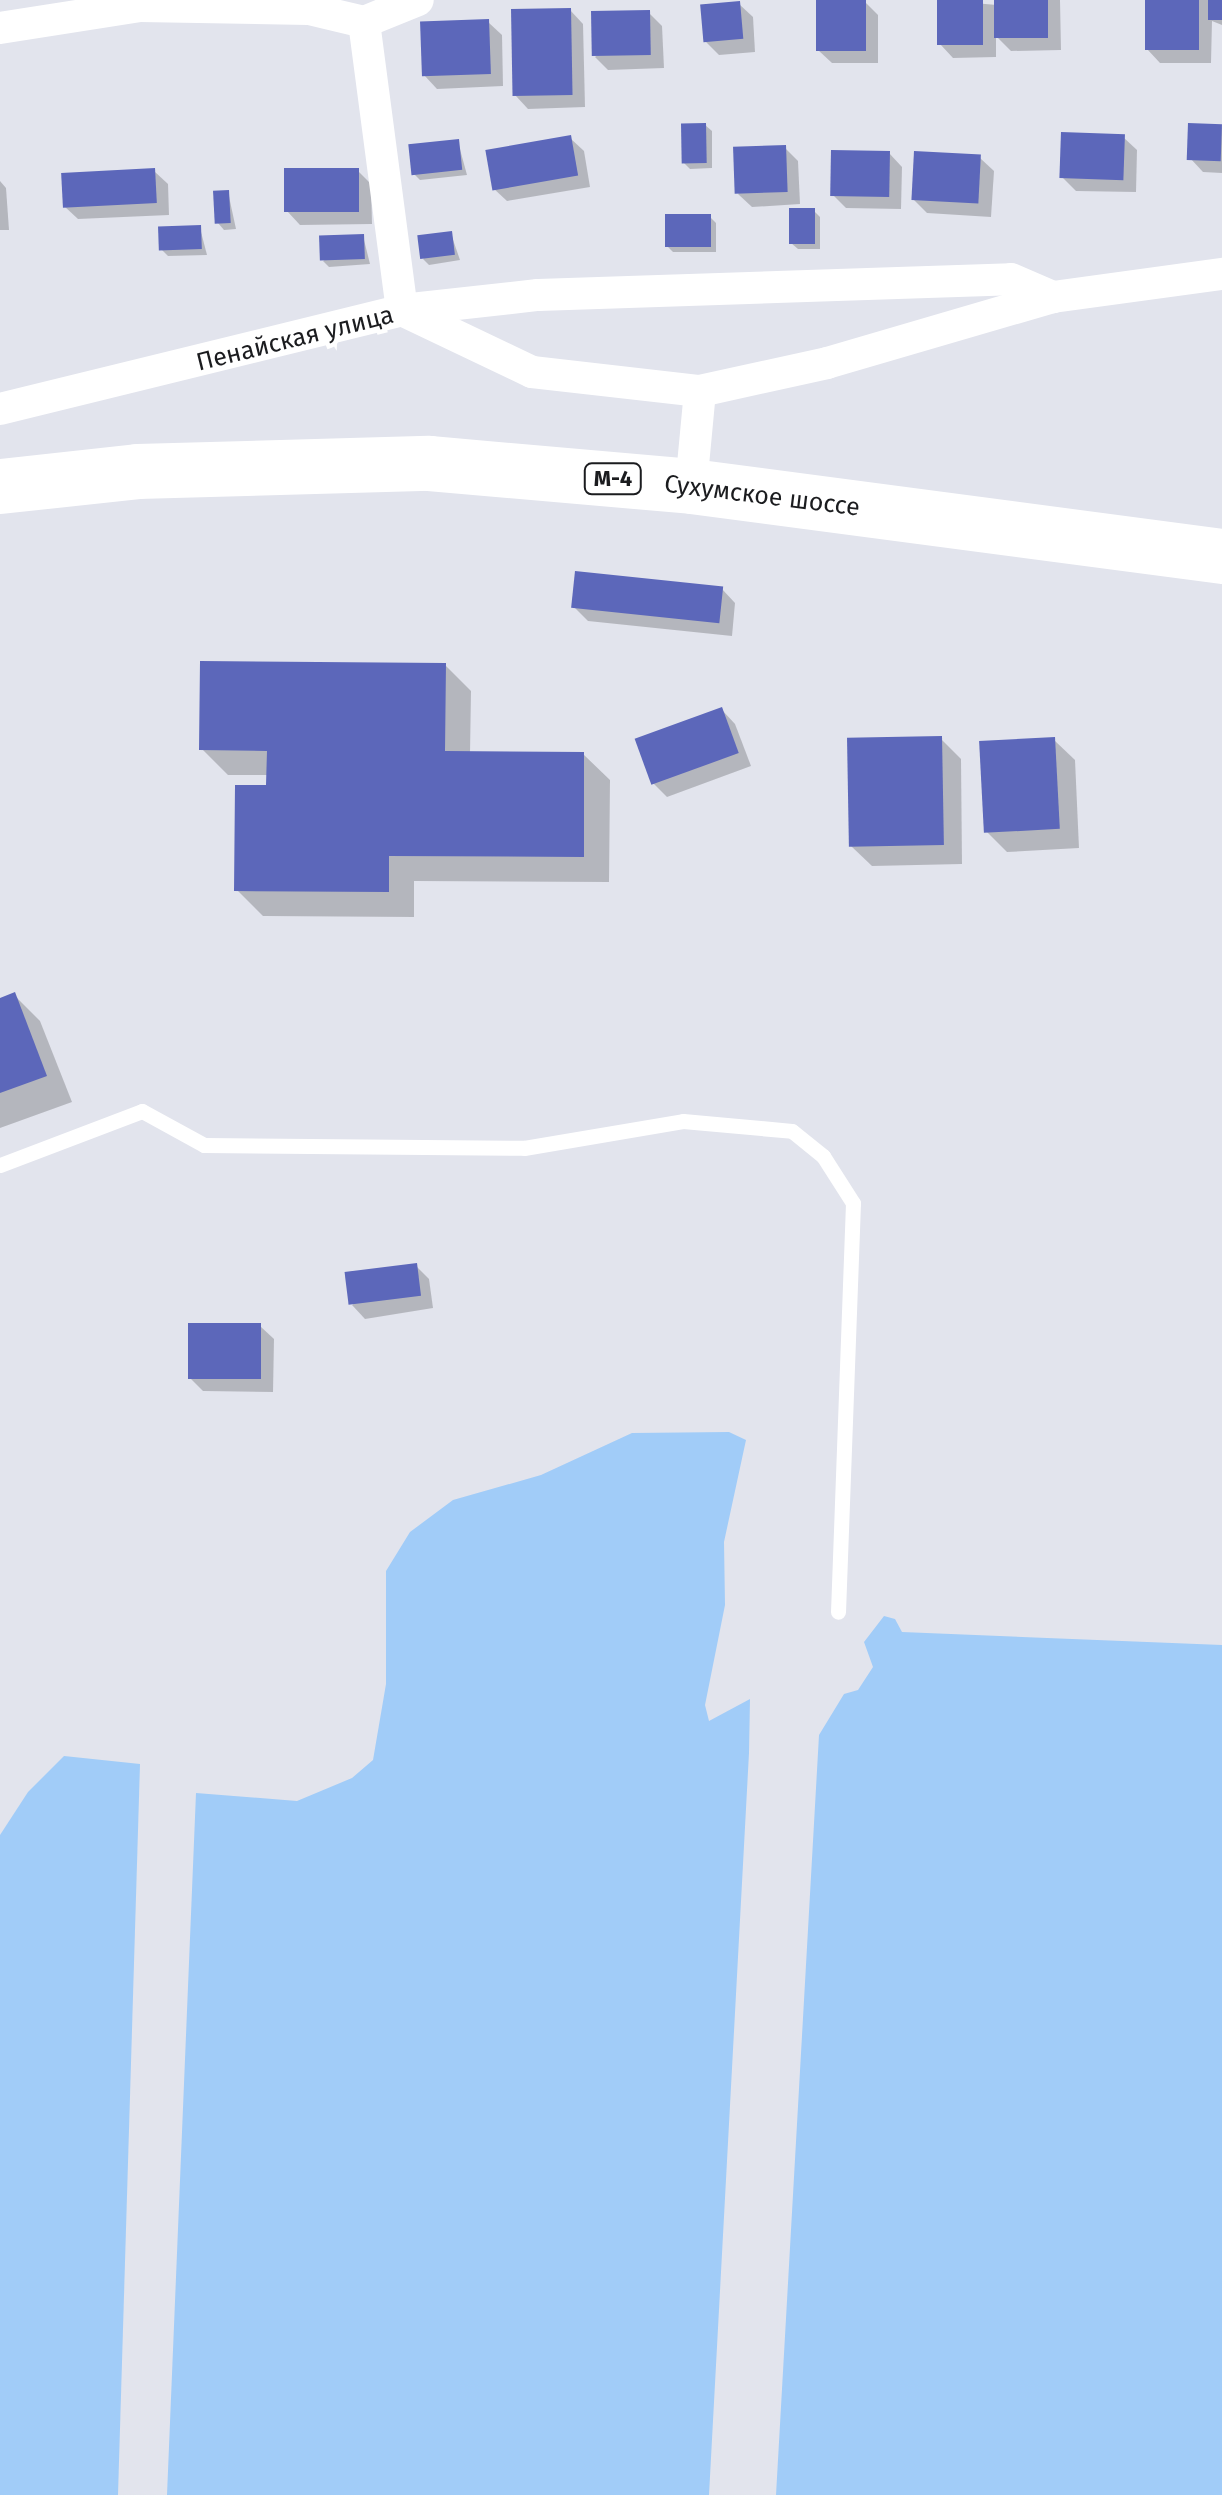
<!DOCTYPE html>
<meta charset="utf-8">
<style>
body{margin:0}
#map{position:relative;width:1222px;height:2495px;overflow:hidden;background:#e2e4ed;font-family:"Fira Sans",sans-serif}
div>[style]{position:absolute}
.water>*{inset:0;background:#a1ccf8}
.shadow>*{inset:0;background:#0003}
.building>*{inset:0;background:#5c67ba;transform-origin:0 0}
.lane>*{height:15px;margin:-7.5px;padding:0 7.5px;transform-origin:7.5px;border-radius:7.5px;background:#fff}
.street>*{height:32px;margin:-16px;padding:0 16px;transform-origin:16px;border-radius:16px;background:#fff}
.highway>*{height:55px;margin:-27.5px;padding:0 27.5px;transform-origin:27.5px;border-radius:27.5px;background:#fff}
span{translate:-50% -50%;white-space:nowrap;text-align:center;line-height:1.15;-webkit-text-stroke:9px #fff;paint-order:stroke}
.shield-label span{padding:2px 8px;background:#fff;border:2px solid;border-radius:8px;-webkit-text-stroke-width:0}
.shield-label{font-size:22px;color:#1b1c1f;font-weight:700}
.street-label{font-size:25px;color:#1b1c1f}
</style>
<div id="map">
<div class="water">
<i style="clip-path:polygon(729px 1432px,746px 1440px,724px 1542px,725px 1605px,705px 1705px,709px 1721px,750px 1699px,749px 1753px,709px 2495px,167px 2495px,196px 1793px,297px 1801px,352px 1778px,373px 1760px,386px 1684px,386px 1571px,410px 1532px,453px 1500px,541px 1475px,632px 1433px)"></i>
<i style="clip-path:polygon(884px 1616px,895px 1619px,902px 1632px,1222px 1645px,1222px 2495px,776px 2495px,819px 1735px,844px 1694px,858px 1690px,873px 1667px,864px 1642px)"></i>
<i style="clip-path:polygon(64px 1756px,140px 1764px,118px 2495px,0 2495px,0 1835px,28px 1792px)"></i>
</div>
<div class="shadow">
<i style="clip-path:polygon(939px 0,997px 5px,997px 0,1060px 0,1061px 50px,1011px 51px,996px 36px,996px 57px,953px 58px,940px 44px)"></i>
<i style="clip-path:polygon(1147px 0,1222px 0,1222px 25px,1212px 21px,1211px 63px,1160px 63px,1147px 49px)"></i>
<i style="clip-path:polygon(865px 2px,878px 15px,878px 63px,832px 63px,818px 50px)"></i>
<i style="clip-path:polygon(739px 4px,753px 17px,755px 52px,719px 55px,705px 41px)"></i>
<i style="clip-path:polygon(570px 10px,583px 24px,585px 107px,528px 109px,515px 95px)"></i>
<i style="clip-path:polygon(649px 13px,662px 26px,664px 68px,608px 70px,595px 57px)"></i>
<i style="clip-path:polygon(488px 22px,502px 35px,503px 86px,437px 89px,424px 75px)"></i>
<i style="clip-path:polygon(705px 125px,712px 131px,712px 168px,690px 169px,684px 163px)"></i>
<i style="clip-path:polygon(1222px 127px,1222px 173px,1203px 172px,1190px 158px)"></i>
<i style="clip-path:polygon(1123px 137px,1137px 150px,1136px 192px,1076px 191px,1062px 177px)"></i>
<i style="clip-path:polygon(570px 138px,584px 151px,590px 187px,507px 201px,493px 188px)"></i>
<i style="clip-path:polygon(458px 142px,467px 175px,420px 180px,414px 174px)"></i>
<i style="clip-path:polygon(785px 148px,798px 161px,800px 204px,752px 207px,738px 194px)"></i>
<i style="clip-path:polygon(889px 153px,902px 167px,901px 209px,846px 208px,833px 195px)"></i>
<i style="clip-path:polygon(980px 158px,994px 171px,991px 217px,927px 213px,914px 200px)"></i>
<i style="clip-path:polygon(154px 171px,168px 184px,169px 215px,78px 219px,64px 206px)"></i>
<i style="clip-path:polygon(358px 171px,371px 184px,372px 224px,300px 225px,287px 211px)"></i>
<i style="clip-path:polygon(0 181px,6px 188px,9px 230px,0 230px)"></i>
<i style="clip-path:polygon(228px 192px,236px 229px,224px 230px,218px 223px)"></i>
<i style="clip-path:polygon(814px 211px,820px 217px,820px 249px,798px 249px,791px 243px)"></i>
<i style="clip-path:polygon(710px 217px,716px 223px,716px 252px,673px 252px,667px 246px)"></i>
<i style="clip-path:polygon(200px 228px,207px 255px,168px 256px,162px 250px)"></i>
<i style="clip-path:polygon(451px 234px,460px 260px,429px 265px,423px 259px)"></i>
<i style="clip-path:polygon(363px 236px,370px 264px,329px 267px,323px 261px)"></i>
<i style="clip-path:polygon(722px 589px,735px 603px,732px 636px,588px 621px,574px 607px)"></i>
<i style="clip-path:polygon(445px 665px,471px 691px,470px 754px,583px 754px,610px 780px,609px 882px,414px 881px,414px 917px,263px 916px,237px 890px,269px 775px,228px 775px,202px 749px)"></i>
<i style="clip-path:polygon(722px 710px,735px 724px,751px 766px,667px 797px,653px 783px)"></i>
<i style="clip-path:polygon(941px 739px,961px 759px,962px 864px,872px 866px,851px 846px)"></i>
<i style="clip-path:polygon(1054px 740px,1075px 760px,1079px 848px,1007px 852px,987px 832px)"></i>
<i style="clip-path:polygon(14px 995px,40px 1021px,72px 1102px,0 1128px,0 1000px)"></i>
<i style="clip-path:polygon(416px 1266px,429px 1279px,433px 1308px,365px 1319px,352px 1305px)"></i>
<i style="clip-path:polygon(260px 1326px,274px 1339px,273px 1392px,203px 1391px,189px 1377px)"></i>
</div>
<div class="building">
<i style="left:816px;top:0;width:50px;height:51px"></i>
<i style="left:937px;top:0;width:46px;height:45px"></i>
<i style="left:994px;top:0;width:54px;height:38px"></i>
<i style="left:1145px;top:0;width:54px;height:50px"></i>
<i style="left:1208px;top:0;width:14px;height:20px"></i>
<i style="left:740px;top:1px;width:38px;height:40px;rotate:85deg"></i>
<i style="left:571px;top:8px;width:87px;height:60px;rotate:89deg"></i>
<i style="left:650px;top:10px;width:45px;height:59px;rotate:89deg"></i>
<i style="left:489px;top:19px;width:55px;height:69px;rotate:88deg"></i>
<i style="left:706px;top:123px;width:40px;height:25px;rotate:89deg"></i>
<i style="left:1188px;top:123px;width:34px;height:37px;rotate:2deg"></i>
<i style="left:1061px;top:132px;width:64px;height:46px;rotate:2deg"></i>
<i style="left:571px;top:135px;width:41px;height:87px;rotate:80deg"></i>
<i style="left:459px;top:139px;width:31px;height:51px;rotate:84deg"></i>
<i style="left:786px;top:145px;width:47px;height:53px;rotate:88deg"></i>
<i style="left:831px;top:150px;width:59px;height:46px;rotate:1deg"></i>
<i style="left:914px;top:151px;width:67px;height:49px;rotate:3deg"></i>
<i style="left:155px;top:168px;width:35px;height:94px;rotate:87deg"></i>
<i style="left:359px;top:168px;width:44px;height:75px;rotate:90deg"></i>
<i style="left:229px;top:190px;width:33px;height:16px;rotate:87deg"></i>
<i style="left:789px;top:208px;width:26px;height:36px"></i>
<i style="left:665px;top:214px;width:46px;height:33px"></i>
<i style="left:201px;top:225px;width:24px;height:43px;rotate:88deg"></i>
<i style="left:452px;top:231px;width:24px;height:35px;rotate:83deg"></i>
<i style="left:364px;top:234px;width:25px;height:45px;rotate:88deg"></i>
<i style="left:575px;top:571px;width:149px;height:37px;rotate:6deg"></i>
<i style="clip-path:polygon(200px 661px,446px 663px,445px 751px,584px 752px,584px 857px,389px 856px,389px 892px,234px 891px,235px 785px,266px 785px,267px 751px,199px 750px)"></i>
<i style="left:722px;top:707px;width:49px;height:93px;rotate:70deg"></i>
<i style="left:942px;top:736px;width:109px;height:95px;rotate:89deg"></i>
<i style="left:1055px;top:737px;width:92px;height:76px;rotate:87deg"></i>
<i style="clip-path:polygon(15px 992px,47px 1076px,0 1093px,0 998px)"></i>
<i style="left:417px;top:1263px;width:33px;height:73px;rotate:83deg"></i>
<i style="left:188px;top:1323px;width:73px;height:56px"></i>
</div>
<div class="lane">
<i style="left:0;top:1165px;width:152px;rotate:-20.8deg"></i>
<i style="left:142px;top:1111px;width:71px;rotate:28.7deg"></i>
<i style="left:204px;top:1145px;width:320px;rotate:0.5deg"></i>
<i style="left:524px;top:1148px;width:161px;rotate:-9.6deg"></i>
<i style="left:683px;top:1121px;width:109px;rotate:5.2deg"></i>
<i style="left:792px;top:1131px;width:40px;rotate:39deg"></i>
<i style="left:823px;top:1156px;width:56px;rotate:57.4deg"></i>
<i style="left:853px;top:1203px;width:409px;rotate:92.1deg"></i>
</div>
<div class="street">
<i style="left:364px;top:22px;width:290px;rotate:82.5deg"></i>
<i style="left:402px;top:310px;width:137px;rotate:-6.3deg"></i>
<i style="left:538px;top:295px;width:473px;rotate:-1.9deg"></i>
<i style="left:1011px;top:279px;width:46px;rotate:23.2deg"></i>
<i style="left:0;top:28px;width:142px;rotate:-8.9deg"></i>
<i style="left:140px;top:6px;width:169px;rotate:1deg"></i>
<i style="left:309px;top:9px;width:57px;rotate:13.3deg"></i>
<i style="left:364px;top:22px;width:58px;rotate:-22.2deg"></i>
<i style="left:700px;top:391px;width:130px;rotate:-12.4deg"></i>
<i style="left:827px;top:363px;width:235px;rotate:-16.3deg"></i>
<i style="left:1053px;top:297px;width:171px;rotate:-7.8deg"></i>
<i style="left:0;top:409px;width:414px;rotate:-13.8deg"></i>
<i style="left:402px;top:310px;width:144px;rotate:25.5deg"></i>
<i style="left:532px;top:372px;width:169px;rotate:6.5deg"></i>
<i style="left:700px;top:391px;width:95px;rotate:95.4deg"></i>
</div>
<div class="highway">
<i style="left:0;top:486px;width:138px;rotate:-6.2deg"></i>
<i style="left:137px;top:471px;width:292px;rotate:-1.6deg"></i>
<i style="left:429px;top:463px;width:263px;rotate:5deg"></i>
<i style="left:691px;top:486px;width:536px;rotate:7.51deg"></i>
</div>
<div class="shield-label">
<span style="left:613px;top:479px">М-4</span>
</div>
<div class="street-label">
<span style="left:295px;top:339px;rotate:-14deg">Пенайская улица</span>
<span style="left:762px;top:496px;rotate:7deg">Сухумское шоссе</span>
</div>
</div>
